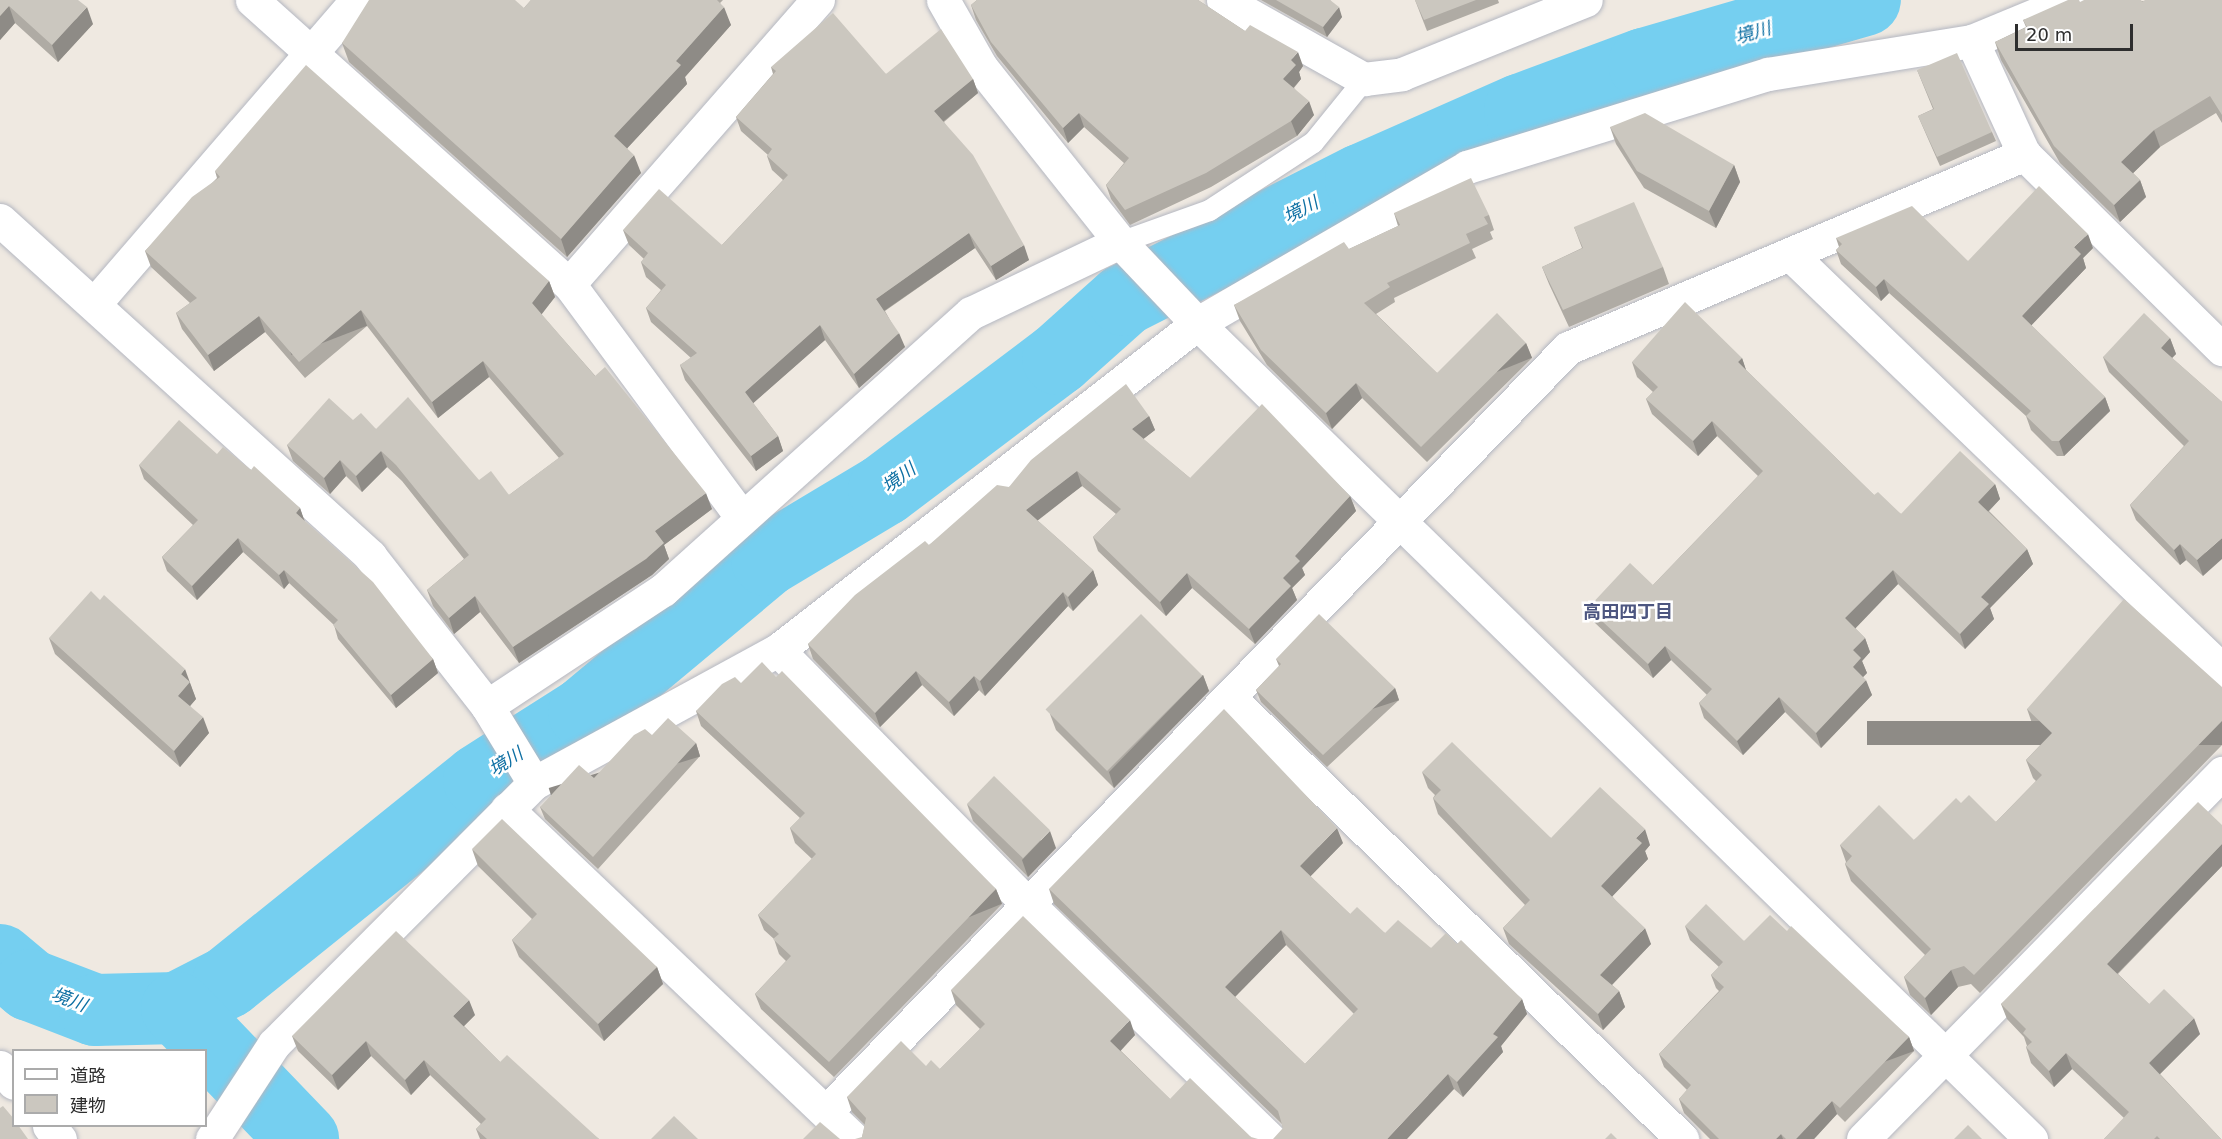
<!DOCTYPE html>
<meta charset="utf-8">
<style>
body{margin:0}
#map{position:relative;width:2222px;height:1139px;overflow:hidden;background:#efe9e1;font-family:"DejaVu Sans","Noto Sans JP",sans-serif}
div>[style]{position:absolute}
.river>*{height:72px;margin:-36px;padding:0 36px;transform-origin:36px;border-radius:36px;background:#75cff0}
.roads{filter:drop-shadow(0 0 2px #b4b7c1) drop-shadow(0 0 2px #b4b7c1)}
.service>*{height:21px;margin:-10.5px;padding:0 10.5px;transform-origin:10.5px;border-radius:10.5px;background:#fff}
.minor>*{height:33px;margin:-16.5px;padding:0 16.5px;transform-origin:16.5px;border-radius:16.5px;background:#fff}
.wall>*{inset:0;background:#afaba4}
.shaded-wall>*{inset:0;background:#8e8b86;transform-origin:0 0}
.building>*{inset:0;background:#cbc7bf;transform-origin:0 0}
span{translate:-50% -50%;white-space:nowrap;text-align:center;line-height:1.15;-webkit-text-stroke:5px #fff;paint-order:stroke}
.water-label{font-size:18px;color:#0d6fa3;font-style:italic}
.neighbourhood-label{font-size:18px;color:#4d5680;font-weight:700}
.legend{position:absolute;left:12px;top:1049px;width:195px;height:78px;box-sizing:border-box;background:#fff;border:2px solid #ababab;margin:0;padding:8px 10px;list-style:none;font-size:18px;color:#2e2e2e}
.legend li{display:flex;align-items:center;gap:12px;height:30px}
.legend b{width:30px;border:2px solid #ababab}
.scale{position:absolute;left:2015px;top:24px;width:118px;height:27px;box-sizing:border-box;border:3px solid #2e2e2e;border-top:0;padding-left:8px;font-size:18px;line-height:21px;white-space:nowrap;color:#2e2e2e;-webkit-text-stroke:4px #fff;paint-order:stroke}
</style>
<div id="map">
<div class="river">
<i style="left:0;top:960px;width:39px;rotate:40deg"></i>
<i style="left:30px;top:985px;width:70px;rotate:21deg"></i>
<i style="left:95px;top:1010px;width:82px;rotate:-1.4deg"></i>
<i style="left:177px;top:1008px;width:57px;rotate:-27deg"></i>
<i style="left:228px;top:982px;width:322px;rotate:-38.8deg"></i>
<i style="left:479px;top:780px;width:125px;rotate:-32.5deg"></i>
<i style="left:584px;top:713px;width:239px;rotate:-39.9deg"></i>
<i style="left:767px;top:560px;width:136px;rotate:-30.9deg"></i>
<i style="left:884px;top:490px;width:218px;rotate:-37deg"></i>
<i style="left:1058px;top:359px;width:89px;rotate:-41.8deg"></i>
<i style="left:1124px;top:300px;width:266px;rotate:-26.9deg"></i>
<i style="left:1361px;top:180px;width:174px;rotate:-23.8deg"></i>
<i style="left:1520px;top:110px;width:132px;rotate:-20.4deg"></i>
<i style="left:1644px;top:64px;width:230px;rotate:-16.2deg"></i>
<i style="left:177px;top:1008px;width:182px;rotate:46.1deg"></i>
</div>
<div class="roads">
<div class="service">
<i style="left:1120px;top:242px;width:95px;rotate:-19.8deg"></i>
<i style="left:1209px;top:210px;width:124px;rotate:-33.2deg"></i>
<i style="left:1313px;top:142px;width:81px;rotate:-51deg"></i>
</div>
<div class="minor">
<i style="left:252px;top:0;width:426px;rotate:41.9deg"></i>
<i style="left:569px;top:284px;width:291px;rotate:53.5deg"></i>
<i style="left:943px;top:0;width:77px;rotate:60.4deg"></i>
<i style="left:981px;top:67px;width:223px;rotate:51.5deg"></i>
<i style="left:1120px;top:242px;width:109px;rotate:46.5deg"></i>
<i style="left:1195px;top:321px;width:1170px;rotate:44.38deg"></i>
<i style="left:1223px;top:0;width:162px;rotate:29.3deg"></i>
<i style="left:1364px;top:79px;width:38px;rotate:-7deg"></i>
<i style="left:1402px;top:74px;width:198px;rotate:-21.9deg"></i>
<i style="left:1972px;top:41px;width:124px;rotate:65.3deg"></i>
<i style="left:2024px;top:154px;width:278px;rotate:44.6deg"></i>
<i style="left:0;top:220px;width:500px;rotate:42.2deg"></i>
<i style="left:370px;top:556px;width:190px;rotate:52deg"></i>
<i style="left:487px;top:706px;width:90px;rotate:58.6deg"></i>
<i style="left:1790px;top:254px;width:600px;rotate:43.92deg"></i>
<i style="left:569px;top:284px;width:378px;rotate:-48.8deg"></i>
<i style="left:96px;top:302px;width:399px;rotate:-49.2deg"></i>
<i style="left:778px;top:650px;width:358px;rotate:45.5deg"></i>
<i style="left:1029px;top:905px;width:336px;rotate:44.2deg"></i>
<i style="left:1232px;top:700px;width:629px;rotate:44.29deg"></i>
<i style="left:487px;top:706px;width:211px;rotate:-33.4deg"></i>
<i style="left:663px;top:590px;width:414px;rotate:-42deg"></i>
<i style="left:971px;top:313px;width:165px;rotate:-25.5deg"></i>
<i style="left:507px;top:809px;width:479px;rotate:43.6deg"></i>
<i style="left:0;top:1067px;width:21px;rotate:49deg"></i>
<i style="left:826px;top:1112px;width:1065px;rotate:-45.84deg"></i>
<i style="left:1568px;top:348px;width:496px;rotate:-23deg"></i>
<i style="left:49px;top:1126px;width:17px;rotate:50deg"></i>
<i style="left:212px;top:1139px;width:113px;rotate:-56.9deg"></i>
<i style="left:274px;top:1044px;width:368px;rotate:-45.1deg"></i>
<i style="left:534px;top:783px;width:278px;rotate:-28.6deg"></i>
<i style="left:778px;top:650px;width:532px;rotate:-37.9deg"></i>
<i style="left:1198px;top:323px;width:311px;rotate:-30.1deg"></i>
<i style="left:1467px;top:167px;width:315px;rotate:-17.2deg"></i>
<i style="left:1768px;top:74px;width:207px;rotate:-9.2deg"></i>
<i style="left:1972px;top:41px;width:107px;rotate:-22.5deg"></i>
<i style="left:1863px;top:1139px;width:513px;rotate:-45.55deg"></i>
</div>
</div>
<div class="wall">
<i style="clip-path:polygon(0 0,93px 24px,58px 62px,15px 23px,0 40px)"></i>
<i style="clip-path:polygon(531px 0,723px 0,720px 3px,731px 25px,685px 77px,687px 84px,627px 148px,641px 173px,567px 257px,349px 62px,342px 43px,524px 8px)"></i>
<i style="clip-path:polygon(977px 0,1198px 0,1245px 31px,1303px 66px,1299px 72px,1301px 79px,1294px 88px,1314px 115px,1297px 136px,1211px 187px,1130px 225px,1111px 199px,1106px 185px,1124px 163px,1084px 127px,1068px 143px,997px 56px,976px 20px,971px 5px)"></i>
<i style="clip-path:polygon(1261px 0,1330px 0,1342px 17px,1327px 37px)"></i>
<i style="clip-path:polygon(1415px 0,1498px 0,1499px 3px,1427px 31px)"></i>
<i style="clip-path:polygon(2222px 0,2222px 123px,2216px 113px,2160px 147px,2133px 173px,2140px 180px,2146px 197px,2120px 222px,2060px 163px,2001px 60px,1995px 42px,2026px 27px,2023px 20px,2080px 2px)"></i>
<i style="clip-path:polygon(771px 67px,973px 79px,978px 93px,944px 122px,1029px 260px,996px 280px,975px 248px,885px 311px,905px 347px,859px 388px,825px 340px,753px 403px,778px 436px,783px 451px,756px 471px,685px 380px,680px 365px,691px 358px,651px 322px,646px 308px,661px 290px,646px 277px,641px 262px,644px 259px,629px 245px,623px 230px,722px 245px,783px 180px,772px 170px,767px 156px,768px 155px,741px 131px,736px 117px,773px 74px)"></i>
<i style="clip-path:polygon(1917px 70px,1992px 132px,1996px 141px,1940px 166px,1918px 116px,1933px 109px)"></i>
<i style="clip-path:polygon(1610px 127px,1734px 165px,1740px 182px,1716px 228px,1644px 188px,1616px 144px)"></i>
<i style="clip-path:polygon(215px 171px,549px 281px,555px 297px,541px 314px,712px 509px,664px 545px,669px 559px,652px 575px,519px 663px,480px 612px,454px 634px,433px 606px,427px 590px,464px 559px,402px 481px,387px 467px,362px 492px,346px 476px,330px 494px,293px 461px,287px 445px,353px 420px,376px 429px,509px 495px,559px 458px,489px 377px,438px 418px,367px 326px,305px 378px,265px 332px,214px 371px,182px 329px,176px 313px,190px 303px,151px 267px,145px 251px,217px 178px)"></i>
<i style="clip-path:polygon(1394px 213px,1489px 215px,1494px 230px,1490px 232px,1493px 239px,1472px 249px,1476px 258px,1394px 298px,1395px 302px,1376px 314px,1437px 373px,1526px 343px,1532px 358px,1427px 462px,1362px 398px,1332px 429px,1267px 365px,1240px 321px,1234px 305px,1349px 249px,1398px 226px)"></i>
<i style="clip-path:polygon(1574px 227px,1663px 267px,1669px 284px,1569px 327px,1549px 284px,1542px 267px,1582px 248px)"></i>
<i style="clip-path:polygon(1836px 238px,1968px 261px,2093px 248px,2083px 258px,2086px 268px,2031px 325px,2105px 397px,2110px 411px,2064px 456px,2057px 456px,2031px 430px,2026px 416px,1889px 293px,1881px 301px,1841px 264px,1836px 250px,1839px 247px)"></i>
<i style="clip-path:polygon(2170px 338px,2176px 354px,2172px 358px,2222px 402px,2203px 576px,2186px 560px,2180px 565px,2136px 520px,2130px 505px,2184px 446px,2109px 372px,2103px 357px)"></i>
<i style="clip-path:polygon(1742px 358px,1746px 370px,1874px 495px,1901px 514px,1995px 484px,2000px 499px,1989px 511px,2027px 549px,2033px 564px,1990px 608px,1994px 619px,1965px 649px,1898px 584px,1855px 628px,1865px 638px,1870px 652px,1862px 661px,1867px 673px,1863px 677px,1872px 695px,1821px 748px,1785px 712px,1743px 755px,1704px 718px,1699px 703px,1707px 695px,1671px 660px,1653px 678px,1594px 622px,1588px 608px,1653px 585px,1758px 476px,1717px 436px,1698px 456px,1652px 414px,1646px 399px,1653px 392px,1637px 377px,1632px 362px)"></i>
<i style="clip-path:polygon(1149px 416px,1155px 430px,1143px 439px,1190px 478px,1350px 496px,1356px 511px,1302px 568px,1305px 575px,1292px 588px,1297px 600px,1255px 644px,1192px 588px,1166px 616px,1098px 551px,1093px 537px,1116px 514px,1082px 486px,1037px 520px,1093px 570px,1098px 585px,1073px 611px,1068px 606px,985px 696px,979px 690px,954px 716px,922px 685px,880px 727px,813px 659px,808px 644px,929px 545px,1009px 487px)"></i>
<i style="clip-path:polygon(217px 454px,251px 470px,300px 508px,304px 521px,433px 659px,438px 673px,396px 708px,338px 639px,334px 625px,289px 583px,284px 589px,243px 552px,197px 600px,167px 571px,162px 557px,193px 525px,144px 479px,139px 465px)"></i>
<i style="clip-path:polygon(49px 638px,189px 681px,196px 699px,190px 706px,209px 733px,180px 767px,55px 654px)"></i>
<i style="clip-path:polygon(1276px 659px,1395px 688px,1399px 700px,1327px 767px,1261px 702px,1256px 690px,1279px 666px)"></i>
<i style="clip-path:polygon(1203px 675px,1209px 691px,1114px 788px,1056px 730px,1050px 714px)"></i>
<i style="clip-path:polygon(741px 683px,996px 889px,1002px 904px,834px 1077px,761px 1009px,755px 994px,786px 961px,779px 954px,774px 939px,764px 930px,758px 915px,812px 859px,795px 843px,790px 828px,800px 818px,701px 726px,696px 711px)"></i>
<i style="clip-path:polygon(2222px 687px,2222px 745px,1980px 993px,1971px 984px,1958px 987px,1931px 1015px,1910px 995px,1904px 977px,1925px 955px,1851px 881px,1845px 864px,1846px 862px,1840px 845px,1914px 840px,1961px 803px,1996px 822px,2036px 781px,2033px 778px,2026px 760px,2046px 739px,2033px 726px,2027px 709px)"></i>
<i style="clip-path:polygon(652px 735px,696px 743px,700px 756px,598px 869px,545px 819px,540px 807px,594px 778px)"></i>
<i style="clip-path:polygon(1422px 772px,1551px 838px,1650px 845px,1645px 851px,1648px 859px,1612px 896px,1651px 944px,1612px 985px,1619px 991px,1625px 1007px,1603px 1030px,1509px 944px,1503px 928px,1525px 905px,1438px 814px,1433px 798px,1435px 795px,1428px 788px)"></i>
<i style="clip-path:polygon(967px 804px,1056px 848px,1028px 877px,973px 821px)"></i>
<i style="clip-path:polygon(2222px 825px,2222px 866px,2118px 974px,2149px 1004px,2200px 1034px,2160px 1074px,2221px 1139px,2104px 1139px,2124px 1118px,2072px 1069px,2054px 1087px,2031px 1063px,2026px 1047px,2027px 1046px,2024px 1037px,2007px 1019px,2001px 1004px)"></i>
<i style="clip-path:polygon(evenodd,1343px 843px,1310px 876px,1350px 914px,1385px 933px,1431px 948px,1457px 944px,1522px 999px,1527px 1014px,1501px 1046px,1503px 1052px,1463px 1097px,1454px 1089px,1283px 1128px,1282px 1124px,1054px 904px,1049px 889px,1343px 843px,1286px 945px,1354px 1014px,1305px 1064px,1235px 997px,1286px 945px)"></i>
<i style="clip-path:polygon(472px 849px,657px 967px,663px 984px,604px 1041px,519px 957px,512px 940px,532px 919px,478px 866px)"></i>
<i style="clip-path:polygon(1685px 926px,1744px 941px,1787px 931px,1909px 1037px,1914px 1051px,1845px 1122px,1837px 1114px,1814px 1139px,1710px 1139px,1684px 1113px,1679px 1099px,1687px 1090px,1664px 1067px,1659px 1054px,1719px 991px,1716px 988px,1711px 975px,1719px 967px,1690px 940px)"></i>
<i style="clip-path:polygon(951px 990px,1135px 1035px,1120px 1050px,1170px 1099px,1251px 1137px,862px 1137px,865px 1125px,852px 1112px,847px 1097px,926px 1066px,940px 1069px,980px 1029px,956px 1005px)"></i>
<i style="clip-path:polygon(475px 1015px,464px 1026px,500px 1062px,599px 1139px,480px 1139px,476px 1129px,481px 1124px,430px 1075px,411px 1095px,371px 1056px,338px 1090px,298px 1051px,292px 1036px)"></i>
</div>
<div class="shaded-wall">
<i style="clip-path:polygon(9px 6px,15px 23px,0 40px,0 16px)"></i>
<i style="clip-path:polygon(87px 7px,93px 24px,58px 62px,52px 45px)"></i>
<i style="clip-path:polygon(724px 7px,731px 25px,685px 77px,687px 84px,621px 155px,614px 136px,676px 61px)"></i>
<i style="clip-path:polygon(1339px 7px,1342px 17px,1327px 37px,1323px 27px)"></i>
<i style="clip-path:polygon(1298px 52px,1303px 66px,1299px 72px,1301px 79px,1288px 94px,1283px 79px,1291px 60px)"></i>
<i style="clip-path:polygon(973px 79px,978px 93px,939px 125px,934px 111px)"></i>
<i style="clip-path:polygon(1309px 101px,1314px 115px,1297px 136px,1291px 121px)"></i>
<i style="clip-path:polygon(1079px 113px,1084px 127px,1068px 143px,1063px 128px)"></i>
<i style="clip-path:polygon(2154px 130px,2160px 147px,2127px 179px,2121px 162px)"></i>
<i style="clip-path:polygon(634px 155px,641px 173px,567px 257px,561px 239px)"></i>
<i style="clip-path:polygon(1734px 165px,1740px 182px,1716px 228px,1709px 211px)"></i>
<i style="clip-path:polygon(2140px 180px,2146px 197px,2120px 222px,2114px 205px)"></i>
<i style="clip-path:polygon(969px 233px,975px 248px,881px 313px,876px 299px)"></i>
<i style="clip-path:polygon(2088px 234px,2093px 248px,2083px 258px,2086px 268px,2027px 330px,2022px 316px,2074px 247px)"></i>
<i style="clip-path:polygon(1024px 245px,1029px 260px,996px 280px,991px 266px)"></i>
<i style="clip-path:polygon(1884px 279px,1889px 293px,1881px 301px,1876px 287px)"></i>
<i style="clip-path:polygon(549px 281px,555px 297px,538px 319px,532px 303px)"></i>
<i style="left:361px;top:310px;width:17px;height:81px;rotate:69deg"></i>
<i style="clip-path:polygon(259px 316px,265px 332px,214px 371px,208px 355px)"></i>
<i style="clip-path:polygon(820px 325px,825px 340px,750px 406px,745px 392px)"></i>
<i style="clip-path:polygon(899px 333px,905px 347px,859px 388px,854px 374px)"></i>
<i style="clip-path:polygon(2170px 338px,2176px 354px,2167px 363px,2161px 348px)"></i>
<i style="left:1526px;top:343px;width:16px;height:148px;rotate:68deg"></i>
<i style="clip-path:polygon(1742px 358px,1747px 373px,1738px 362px)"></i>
<i style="clip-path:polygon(483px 361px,489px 377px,438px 418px,432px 402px)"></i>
<i style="clip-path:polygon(1356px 383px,1362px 398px,1332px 429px,1326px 413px)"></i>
<i style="clip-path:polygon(2105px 397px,2110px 411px,2064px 456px,2059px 441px)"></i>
<i style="clip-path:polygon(1149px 416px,1155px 430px,1137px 444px,1132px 429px)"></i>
<i style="clip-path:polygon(1712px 421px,1717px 436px,1698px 456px,1693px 441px)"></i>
<i style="clip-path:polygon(778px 436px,783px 451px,756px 471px,751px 456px)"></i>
<i style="clip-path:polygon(381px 451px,387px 467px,362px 492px,356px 476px)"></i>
<i style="clip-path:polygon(340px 460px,346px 476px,330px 494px,324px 478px)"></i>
<i style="clip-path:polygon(1077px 471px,1082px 486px,1032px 525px,1026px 510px)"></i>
<i style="clip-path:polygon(1995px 484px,2000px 499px,1984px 516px,1978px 502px)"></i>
<i style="clip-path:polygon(706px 493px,712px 509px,664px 545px,669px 559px,652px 575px,519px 663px,513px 647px,655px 531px)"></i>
<i style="clip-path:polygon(1350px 496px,1356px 511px,1302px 568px,1305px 575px,1292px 588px,1297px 600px,1255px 644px,1249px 629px,1283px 578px,1295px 556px)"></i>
<i style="clip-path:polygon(300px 508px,305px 522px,296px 513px)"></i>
<i style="clip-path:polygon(238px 538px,243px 552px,197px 600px,192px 586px)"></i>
<i style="clip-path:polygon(2222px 538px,2222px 559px,2203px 576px,2197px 560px)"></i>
<i style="clip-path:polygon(2180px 544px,2186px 560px,2180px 565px,2174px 550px)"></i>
<i style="clip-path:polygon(2027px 549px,2033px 564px,1990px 608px,1994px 619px,1965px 649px,1960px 634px,1981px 597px)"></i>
<i style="clip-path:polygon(284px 570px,289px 583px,284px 589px,279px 575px)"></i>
<i style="clip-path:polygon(1093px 570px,1098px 585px,1073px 611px,1068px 597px)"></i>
<i style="clip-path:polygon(1893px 570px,1898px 584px,1851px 633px,1845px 618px)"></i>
<i style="clip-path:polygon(1187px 573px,1192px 588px,1166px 616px,1160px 602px)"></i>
<i style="clip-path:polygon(1063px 592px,1068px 606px,985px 696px,980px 681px)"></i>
<i style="clip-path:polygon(475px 596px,480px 612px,454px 634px,449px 618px)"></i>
<i style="clip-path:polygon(1865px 638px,1870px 652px,1862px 661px,1867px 673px,1858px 682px,1853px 667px,1853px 650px)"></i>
<i style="clip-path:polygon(1665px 646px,1671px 660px,1653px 678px,1648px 664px)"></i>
<i style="clip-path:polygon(433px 659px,438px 673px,396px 708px,391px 695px)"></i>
<i style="clip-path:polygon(185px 669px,196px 699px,184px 713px,178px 696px,181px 674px)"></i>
<i style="clip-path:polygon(916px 671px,922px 685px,880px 727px,875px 713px)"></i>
<i style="clip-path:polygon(1203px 675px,1209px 691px,1114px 788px,1109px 772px)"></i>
<i style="clip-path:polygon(974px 676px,979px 690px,954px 716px,949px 702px)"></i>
<i style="clip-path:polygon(1866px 680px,1872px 695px,1821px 748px,1816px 733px)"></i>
<i style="left:1395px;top:688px;width:13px;height:98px;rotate:72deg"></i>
<i style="clip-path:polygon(1779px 697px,1785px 712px,1743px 755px,1737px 741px)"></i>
<i style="clip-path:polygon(203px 717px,209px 733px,180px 767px,174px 751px)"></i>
<i style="left:2222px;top:721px;width:24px;height:355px;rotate:90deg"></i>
<i style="left:696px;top:743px;width:14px;height:154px;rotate:73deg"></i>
<i style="clip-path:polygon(1337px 828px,1343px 843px,1306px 881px,1300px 866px)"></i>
<i style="clip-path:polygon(1645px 829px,1650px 845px,1645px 851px,1648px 859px,1607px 902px,1601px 886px,1636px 838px)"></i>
<i style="clip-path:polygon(1050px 831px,1056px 848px,1028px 877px,1022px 860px)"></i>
<i style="clip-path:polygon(2222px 844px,2222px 866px,2112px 979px,2107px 964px)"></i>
<i style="left:996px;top:889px;width:16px;height:240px;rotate:68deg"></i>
<i style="clip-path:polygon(1645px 928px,1651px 944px,1606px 991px,1600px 975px)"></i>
<i style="clip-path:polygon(1281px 930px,1286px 945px,1230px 1002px,1225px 987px)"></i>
<i style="clip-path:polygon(657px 967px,663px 984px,604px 1041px,598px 1024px)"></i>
<i style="clip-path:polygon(1951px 970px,1958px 987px,1931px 1015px,1925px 998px)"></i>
<i style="clip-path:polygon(1619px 991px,1625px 1007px,1603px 1030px,1598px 1014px)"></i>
<i style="clip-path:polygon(1522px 999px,1527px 1014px,1501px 1046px,1503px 1052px,1463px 1097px,1457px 1082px,1493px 1034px)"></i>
<i style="clip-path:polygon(469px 1000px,475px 1015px,459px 1031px,453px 1016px)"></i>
<i style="clip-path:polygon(2194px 1018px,2200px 1034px,2155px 1079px,2149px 1063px)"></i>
<i style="clip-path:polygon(1130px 1020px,1135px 1035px,1116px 1056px,1110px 1041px)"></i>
<i style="left:1909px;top:1037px;width:15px;height:99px;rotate:70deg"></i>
<i style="clip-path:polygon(366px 1041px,371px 1056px,338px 1090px,332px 1075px)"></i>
<i style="clip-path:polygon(2066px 1053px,2072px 1069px,2054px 1087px,2049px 1071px)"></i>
<i style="clip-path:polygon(424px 1060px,430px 1075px,411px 1095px,405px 1080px)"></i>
<i style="clip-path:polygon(1448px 1074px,1454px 1089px,1407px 1139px,1387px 1139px)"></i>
<i style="clip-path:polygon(1832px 1101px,1837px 1114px,1814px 1139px,1796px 1139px)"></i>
<i style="clip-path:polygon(1781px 1134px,1783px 1139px,1776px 1139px)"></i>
</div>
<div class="building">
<i style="clip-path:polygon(0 0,78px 0,87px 7px,52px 45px,9px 6px,0 16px)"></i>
<i style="clip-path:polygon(369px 0,515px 0,524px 8px,531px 0,717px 0,724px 7px,676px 61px,681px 65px,614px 136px,634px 155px,561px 239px,342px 43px)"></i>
<i style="clip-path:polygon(977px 0,1198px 0,1245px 31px,1250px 25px,1298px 52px,1291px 60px,1296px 65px,1283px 79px,1309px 101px,1291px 121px,1206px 173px,1125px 210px,1106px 185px,1129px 158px,1079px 113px,1063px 128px,991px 42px,971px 5px)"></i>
<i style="clip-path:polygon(1276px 0,1330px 0,1339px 7px,1323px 27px)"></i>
<i style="clip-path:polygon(1415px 0,1476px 0,1424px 20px)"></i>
<i style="clip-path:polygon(2068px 0,2079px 0,2080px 2px,2084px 0,2141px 0,2142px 2px,2145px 0,2222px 0,2222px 115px,2210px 96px,2154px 130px,2121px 162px,2140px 180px,2114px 205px,2054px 146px,1995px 42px,2027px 27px,2023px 20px)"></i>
<i style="clip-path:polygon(833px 13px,886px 74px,941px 29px,973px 79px,934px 111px,973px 155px,1024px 245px,991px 266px,969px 233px,876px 299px,899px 333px,854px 374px,820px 325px,745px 392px,778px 436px,751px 456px,680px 365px,697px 353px,646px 308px,666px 285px,641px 262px,648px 253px,623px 230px,659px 189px,722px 245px,788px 175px,767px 156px,772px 149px,736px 117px,776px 71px,771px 67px)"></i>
<i style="clip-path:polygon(1957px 53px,1992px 132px,1937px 157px,1918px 116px,1934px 109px,1917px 70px)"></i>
<i style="clip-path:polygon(306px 65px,549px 281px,532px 303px,595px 376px,605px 367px,706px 493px,655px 531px,664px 543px,646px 559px,513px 647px,475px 596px,449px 618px,427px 590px,469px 555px,396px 465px,381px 451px,356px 476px,340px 460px,324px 478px,287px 445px,329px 398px,353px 420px,361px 413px,376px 429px,408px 397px,479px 480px,491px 471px,509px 495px,564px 454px,483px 361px,432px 402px,361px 310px,299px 362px,259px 316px,208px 355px,176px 313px,197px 298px,145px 251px,192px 197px,220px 177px,215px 171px)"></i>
<i style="clip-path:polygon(1645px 113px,1734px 165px,1709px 211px,1637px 171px,1610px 127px)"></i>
<i style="clip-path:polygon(1471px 178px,1489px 215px,1484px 217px,1488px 224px,1466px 234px,1470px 243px,1387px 283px,1390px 287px,1364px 303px,1437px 373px,1497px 313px,1526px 343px,1421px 447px,1356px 383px,1326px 413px,1261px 350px,1234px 305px,1344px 242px,1349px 249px,1400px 225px,1394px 213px)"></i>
<i style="clip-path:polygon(2039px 186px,2088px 234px,2074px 247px,2081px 254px,2022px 316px,2105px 397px,2059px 441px,2052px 441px,2026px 416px,2031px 411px,1884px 279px,1876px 287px,1836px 250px,1842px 244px,1836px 238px,1912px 206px,1968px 261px)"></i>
<i style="clip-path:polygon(1634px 202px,1663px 267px,1563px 310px,1542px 267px,1583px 248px,1574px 227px)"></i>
<i style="clip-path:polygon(1685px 302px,1742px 358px,1738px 362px,1874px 495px,1878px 492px,1901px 514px,1960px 451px,1995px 484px,1978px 502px,2027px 549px,1981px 597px,1989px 604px,1960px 634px,1893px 570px,1845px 618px,1865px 638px,1853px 650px,1861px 658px,1853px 667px,1866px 680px,1816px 733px,1779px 697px,1737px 741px,1699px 703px,1712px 689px,1665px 646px,1648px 664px,1588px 608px,1630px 563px,1653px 585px,1763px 471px,1712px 421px,1693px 441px,1646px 399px,1658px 387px,1632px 362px)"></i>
<i style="clip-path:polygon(2144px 313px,2170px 338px,2161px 348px,2222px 402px,2222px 538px,2197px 560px,2180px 544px,2174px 550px,2130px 505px,2189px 441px,2103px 357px)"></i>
<i style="clip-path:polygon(1126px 384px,1149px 416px,1132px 429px,1190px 478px,1262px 404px,1350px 496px,1295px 556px,1300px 561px,1283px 578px,1291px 586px,1249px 629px,1187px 573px,1160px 602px,1093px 537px,1121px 509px,1077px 471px,1026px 510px,1093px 570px,1068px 597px,1063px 592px,980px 681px,974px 676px,949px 702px,916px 671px,875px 713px,808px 644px,855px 595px,925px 541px,929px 545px,997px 485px,1009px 487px,1031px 460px)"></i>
<i style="clip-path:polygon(179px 420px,217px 454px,223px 447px,251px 470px,254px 466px,300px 508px,296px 513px,373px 582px,433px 659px,391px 695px,333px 625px,338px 620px,284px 570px,279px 575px,238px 538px,192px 586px,162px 557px,198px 520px,139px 465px)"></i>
<i style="clip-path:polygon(91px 591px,100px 600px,104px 595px,185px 669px,181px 674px,190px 682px,178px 696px,203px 717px,174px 751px,49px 638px)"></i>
<i style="clip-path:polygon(2124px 599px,2222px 687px,2222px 721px,1974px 975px,1964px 966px,1951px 970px,1925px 998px,1904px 977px,1931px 949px,1845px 864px,1852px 856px,1840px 845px,1879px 805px,1914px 840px,1956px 798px,1961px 803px,1969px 795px,1996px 822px,2042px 775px,2026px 760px,2052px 733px,2027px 709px)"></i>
<i style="left:1141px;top:614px;width:87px;height:135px;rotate:45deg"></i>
<i style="clip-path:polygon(1319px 614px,1395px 688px,1323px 755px,1256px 690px,1281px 664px,1276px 659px)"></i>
<i style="clip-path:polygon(762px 662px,776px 677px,782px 671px,996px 889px,829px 1062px,755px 994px,791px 956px,773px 939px,779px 934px,758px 915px,816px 854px,790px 828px,805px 813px,696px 711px,722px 684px,735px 677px,741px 683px)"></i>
<i style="clip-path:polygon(evenodd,1224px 709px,1337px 828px,1300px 866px,1350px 914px,1357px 907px,1385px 933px,1398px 920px,1431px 948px,1446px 933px,1457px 944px,1461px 940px,1522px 999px,1493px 1034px,1498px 1037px,1457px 1082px,1448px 1074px,1387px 1139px,1273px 1139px,1283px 1128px,1278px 1111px,1049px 889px,1224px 709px,1281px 930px,1358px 1009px,1305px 1064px,1225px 987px,1281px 930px)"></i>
<i style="clip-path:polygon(668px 718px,696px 743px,593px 857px,540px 807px,579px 765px,594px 778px,634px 735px,645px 729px,652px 735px)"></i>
<i style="clip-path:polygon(1452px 742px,1551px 838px,1600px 787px,1645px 829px,1636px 838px,1642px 843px,1601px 886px,1645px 928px,1600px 975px,1619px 991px,1598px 1014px,1503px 928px,1530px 900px,1433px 798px,1441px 790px,1422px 772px)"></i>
<i style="left:994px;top:776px;width:78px;height:39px;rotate:44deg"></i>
<i style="clip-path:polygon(2198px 802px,2222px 825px,2222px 844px,2107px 964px,2149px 1004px,2164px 989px,2194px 1018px,2149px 1063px,2221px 1139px,2160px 1139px,2157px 1136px,2154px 1139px,2104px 1139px,2129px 1112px,2066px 1053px,2049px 1071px,2026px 1047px,2032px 1042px,2023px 1033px,2026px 1029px,2001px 1004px)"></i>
<i style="clip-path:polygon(502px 819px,657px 967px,598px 1024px,512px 940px,537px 914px,472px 849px)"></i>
<i style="clip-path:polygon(1706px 904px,1744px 941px,1770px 915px,1787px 931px,1791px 926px,1909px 1037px,1840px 1108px,1832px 1101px,1796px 1139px,1786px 1139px,1781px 1134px,1776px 1139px,1719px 1139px,1679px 1099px,1691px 1085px,1659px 1054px,1724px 987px,1711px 975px,1723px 962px,1685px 926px)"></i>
<i style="clip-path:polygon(1023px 916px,1130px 1020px,1110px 1041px,1170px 1099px,1190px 1078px,1251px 1137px,1258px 1139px,855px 1139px,862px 1137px,866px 1118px,847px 1097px,901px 1041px,926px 1066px,931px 1060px,940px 1069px,985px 1024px,951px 990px)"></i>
<i style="clip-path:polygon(396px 931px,469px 1000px,453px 1016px,500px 1062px,507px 1055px,599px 1139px,487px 1139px,476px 1129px,486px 1119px,424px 1060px,405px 1080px,366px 1041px,332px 1075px,292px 1036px)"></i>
<i style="clip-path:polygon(3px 1106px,14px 1119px,14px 1125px,18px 1125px,28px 1139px,0 1139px,0 1108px)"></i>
<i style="clip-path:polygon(674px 1116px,698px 1139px,651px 1139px)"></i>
<i style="clip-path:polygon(820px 1122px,840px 1139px,803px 1139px)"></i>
<i style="clip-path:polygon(1968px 1125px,1982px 1139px,1954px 1139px)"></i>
<i style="clip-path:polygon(1611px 1133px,1617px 1139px,1605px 1139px)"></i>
</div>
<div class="water-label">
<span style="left:1753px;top:33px;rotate:-16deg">境川</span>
<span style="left:1301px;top:210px;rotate:-27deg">境川</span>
<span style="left:899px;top:478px;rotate:-36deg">境川</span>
<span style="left:506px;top:762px;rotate:-32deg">境川</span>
<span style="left:69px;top:1000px;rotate:21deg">境川</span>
</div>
<div class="neighbourhood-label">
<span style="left:1628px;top:612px">高田四丁目</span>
</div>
<ul class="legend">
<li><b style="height:8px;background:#fff"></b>道路</li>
<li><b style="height:16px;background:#cbc7bf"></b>建物</li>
</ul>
<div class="scale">20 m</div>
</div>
